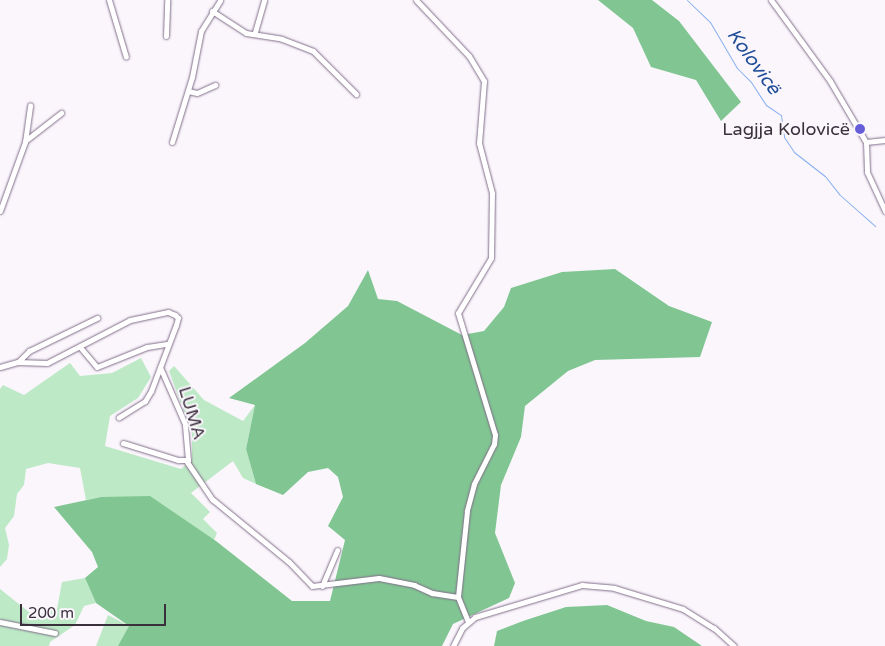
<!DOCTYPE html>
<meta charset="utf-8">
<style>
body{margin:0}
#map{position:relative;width:885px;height:646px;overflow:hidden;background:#faf6fc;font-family:"Varela Round",sans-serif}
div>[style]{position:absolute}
.green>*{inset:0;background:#bde9c6}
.forest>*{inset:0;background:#81c692}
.stream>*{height:1px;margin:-0.5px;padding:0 0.5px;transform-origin:0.5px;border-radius:0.5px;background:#88afef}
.roads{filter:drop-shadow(0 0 1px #826e8a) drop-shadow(0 0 1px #826e8a)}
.minor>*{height:5px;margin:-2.5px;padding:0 2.5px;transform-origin:2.5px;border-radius:2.5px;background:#fff}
.dots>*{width:14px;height:14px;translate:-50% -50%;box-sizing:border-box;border:2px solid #faf6fc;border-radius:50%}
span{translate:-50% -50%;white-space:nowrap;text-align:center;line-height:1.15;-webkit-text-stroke:4px #faf6fc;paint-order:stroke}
.poi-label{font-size:18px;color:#39303c}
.right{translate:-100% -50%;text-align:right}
.street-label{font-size:18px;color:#39303c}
.water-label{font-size:19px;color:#214e99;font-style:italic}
.scale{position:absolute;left:20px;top:604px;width:146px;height:22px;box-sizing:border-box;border:2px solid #39303c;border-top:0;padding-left:6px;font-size:15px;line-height:18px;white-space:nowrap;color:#39303c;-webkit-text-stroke:4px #faf6fc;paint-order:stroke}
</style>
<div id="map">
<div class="green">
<i style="clip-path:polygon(141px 358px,151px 377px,138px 398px,110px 416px,105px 446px,181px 469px,192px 459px,192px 433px,169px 371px,174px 366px,204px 400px,243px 421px,255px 405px,246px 449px,256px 484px,243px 478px,233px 461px,191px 493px,210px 512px,203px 519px,217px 533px,214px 540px,149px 500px,101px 497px,86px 500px,80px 468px,48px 463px,26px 469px,24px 485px,17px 494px,14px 516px,5px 528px,9px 545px,7px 559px,0 567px,0 389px,3px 385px,24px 395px,70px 363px,80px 376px,112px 373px)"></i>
<i style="clip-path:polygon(85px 578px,96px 603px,84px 606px,75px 625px,50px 642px,49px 646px,0 646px,0 589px,34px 616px,57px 609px,62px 582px)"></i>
<i style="clip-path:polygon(108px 615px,129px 626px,120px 646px,96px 646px)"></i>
</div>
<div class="forest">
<i style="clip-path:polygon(598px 0,652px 0,679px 21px,741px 102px,721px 121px,696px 80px,651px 67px,633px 28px)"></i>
<i style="clip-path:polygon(615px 269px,669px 306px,712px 322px,700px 357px,595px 360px,568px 371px,525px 406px,521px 437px,501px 485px,495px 533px,515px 583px,509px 598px,453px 624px,442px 646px,118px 646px,129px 626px,96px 603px,85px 578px,98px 567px,92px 552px,54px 507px,101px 497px,150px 496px,216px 541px,292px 601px,330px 601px,345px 540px,328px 526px,343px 497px,338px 477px,328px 468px,308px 472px,283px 495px,256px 484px,246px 449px,255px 405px,229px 398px,305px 343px,348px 306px,368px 270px,378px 299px,397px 301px,462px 335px,484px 331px,504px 307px,511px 288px,562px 272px)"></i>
<i style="clip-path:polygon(607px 605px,646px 621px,674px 627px,702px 646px,494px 646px,497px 631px,523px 621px,566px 607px)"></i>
</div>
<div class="stream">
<i style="left:687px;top:0;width:32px;rotate:44deg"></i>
<i style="left:710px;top:22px;width:53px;rotate:59.6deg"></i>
<i style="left:737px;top:68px;width:20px;rotate:45deg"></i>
<i style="left:751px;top:82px;width:27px;rotate:57deg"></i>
<i style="left:766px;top:105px;width:18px;rotate:34deg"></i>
<i style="left:781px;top:115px;width:22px;rotate:82deg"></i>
<i style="left:784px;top:137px;width:18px;rotate:56deg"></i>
<i style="left:794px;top:152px;width:39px;rotate:38deg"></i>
<i style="left:825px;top:176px;width:24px;rotate:52deg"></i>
<i style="left:840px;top:195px;width:47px;rotate:41.5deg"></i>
</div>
<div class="roads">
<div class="minor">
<i style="left:109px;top:0;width:59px;rotate:73.4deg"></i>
<i style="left:416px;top:0;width:77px;rotate:46.6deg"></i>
<i style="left:469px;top:56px;width:29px;rotate:59deg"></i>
<i style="left:484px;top:81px;width:62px;rotate:94.6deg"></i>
<i style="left:479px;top:143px;width:52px;rotate:75.4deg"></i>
<i style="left:492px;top:193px;width:65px;rotate:90.9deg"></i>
<i style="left:491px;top:258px;width:64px;rotate:121deg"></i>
<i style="left:458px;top:313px;width:127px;rotate:73.1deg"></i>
<i style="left:495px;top:435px;width:9px;rotate:96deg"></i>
<i style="left:494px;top:444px;width:45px;rotate:116.6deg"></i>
<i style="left:474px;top:484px;width:28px;rotate:105deg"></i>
<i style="left:467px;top:511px;width:86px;rotate:96deg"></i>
<i style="left:771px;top:0;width:100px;rotate:53.9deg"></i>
<i style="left:830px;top:81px;width:71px;rotate:59.5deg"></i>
<i style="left:212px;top:11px;width:40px;rotate:32.9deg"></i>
<i style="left:246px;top:33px;width:36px;rotate:9deg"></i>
<i style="left:282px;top:39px;width:33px;rotate:21deg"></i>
<i style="left:313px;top:51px;width:61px;rotate:45deg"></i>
<i style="left:255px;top:32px;width:33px;rotate:-74deg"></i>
<i style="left:166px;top:36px;width:36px;rotate:-88deg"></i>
<i style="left:188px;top:91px;width:9px;rotate:13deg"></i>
<i style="left:197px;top:93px;width:20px;rotate:-24deg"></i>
<i style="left:25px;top:141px;width:46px;rotate:-37.9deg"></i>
<i style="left:172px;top:142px;width:68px;rotate:-72.9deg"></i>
<i style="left:192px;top:77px;width:47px;rotate:-78.9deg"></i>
<i style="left:201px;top:31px;width:36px;rotate:-58deg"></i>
<i style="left:866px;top:142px;width:30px;rotate:88deg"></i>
<i style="left:867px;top:172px;width:43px;rotate:65.2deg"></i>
<i style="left:866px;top:142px;width:19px;rotate:-6deg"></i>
<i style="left:0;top:211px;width:73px;rotate:-70.1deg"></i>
<i style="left:25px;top:142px;width:37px;rotate:-82deg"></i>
<i style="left:80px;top:347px;width:26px;rotate:50deg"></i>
<i style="left:97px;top:367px;width:54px;rotate:-21.8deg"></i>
<i style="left:147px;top:347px;width:20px;rotate:-9deg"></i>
<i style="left:18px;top:362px;width:16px;rotate:-45deg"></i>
<i style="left:29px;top:351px;width:76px;rotate:-25.9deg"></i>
<i style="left:0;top:367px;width:19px;rotate:-16deg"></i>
<i style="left:18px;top:362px;width:29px;rotate:2deg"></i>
<i style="left:47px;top:363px;width:93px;rotate:-27.4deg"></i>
<i style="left:130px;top:320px;width:39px;rotate:-12deg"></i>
<i style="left:168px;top:312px;width:8px;rotate:23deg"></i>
<i style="left:175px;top:315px;width:4px;rotate:45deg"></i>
<i style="left:178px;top:318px;width:7px;rotate:106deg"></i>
<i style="left:176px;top:325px;width:71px;rotate:110.7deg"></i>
<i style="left:151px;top:391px;width:12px;rotate:121deg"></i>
<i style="left:145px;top:401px;width:31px;rotate:148deg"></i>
<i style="left:123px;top:443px;width:58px;rotate:17.2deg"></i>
<i style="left:178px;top:460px;width:10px"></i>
<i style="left:188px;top:460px;width:36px;rotate:-95deg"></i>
<i style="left:185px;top:424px;width:62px;rotate:-113.7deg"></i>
<i style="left:187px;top:462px;width:45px;rotate:56deg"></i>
<i style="left:212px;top:499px;width:99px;rotate:39.3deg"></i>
<i style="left:289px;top:562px;width:33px;rotate:46deg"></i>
<i style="left:312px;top:586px;width:67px;rotate:-6.8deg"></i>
<i style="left:379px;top:578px;width:36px;rotate:11deg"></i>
<i style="left:414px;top:585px;width:20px;rotate:24deg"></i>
<i style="left:432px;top:593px;width:26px;rotate:9deg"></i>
<i style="left:458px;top:597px;width:27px;rotate:68deg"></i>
<i style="left:322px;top:586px;width:39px;rotate:-67deg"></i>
<i style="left:0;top:622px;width:56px;rotate:11.3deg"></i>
<i style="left:453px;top:646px;width:20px;rotate:-63deg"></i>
<i style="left:462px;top:628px;width:17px;rotate:-40deg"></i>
<i style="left:475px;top:617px;width:112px;rotate:-16.7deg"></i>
<i style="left:582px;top:585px;width:32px;rotate:5deg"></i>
<i style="left:614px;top:588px;width:72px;rotate:16.9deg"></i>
<i style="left:683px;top:609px;width:36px;rotate:32deg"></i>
<i style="left:714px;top:628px;width:27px;rotate:42deg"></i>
</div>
</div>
<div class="dots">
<i style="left:860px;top:129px;background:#665ed8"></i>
</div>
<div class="poi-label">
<span class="right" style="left:850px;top:129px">Lagjja Kolovicë</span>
</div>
<div class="street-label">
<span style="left:192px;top:413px;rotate:73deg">LUMA</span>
</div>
<div class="water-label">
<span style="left:753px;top:62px;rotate:54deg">Kolovicë</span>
</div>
<div class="scale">200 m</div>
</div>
